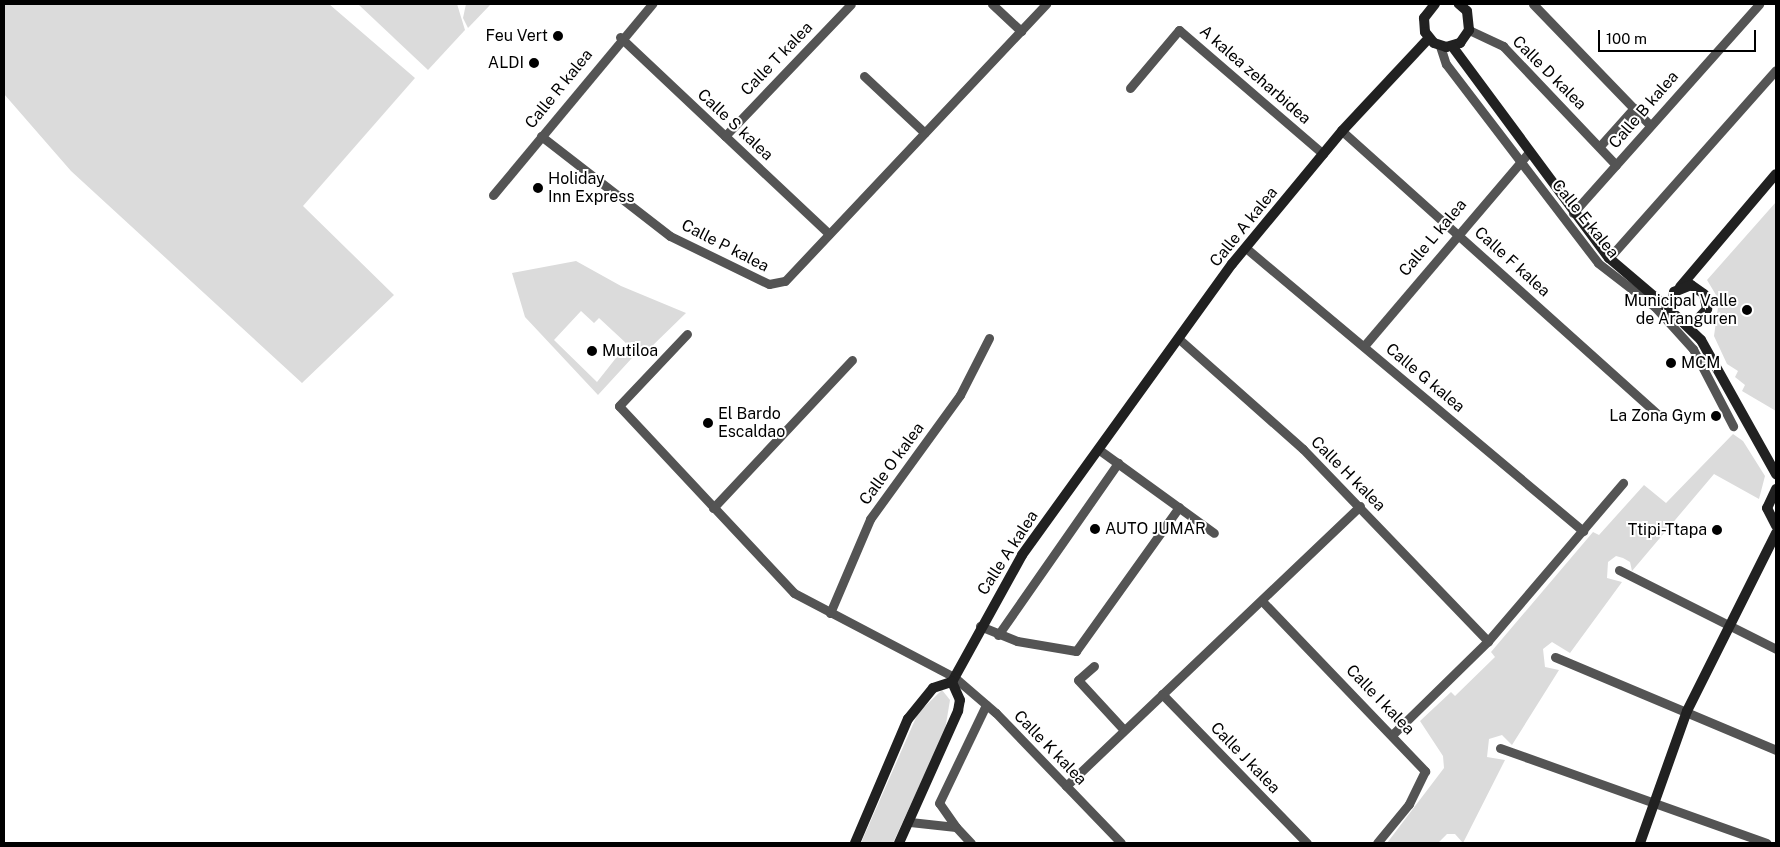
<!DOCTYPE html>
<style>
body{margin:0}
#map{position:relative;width:1780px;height:847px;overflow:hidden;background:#fff;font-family:"Public Sans",sans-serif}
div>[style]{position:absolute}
.green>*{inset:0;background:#dbdbdb}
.street>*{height:9px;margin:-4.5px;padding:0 4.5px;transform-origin:4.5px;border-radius:4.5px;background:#545454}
.secondary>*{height:10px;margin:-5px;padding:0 5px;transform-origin:5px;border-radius:5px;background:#212121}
.dots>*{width:14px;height:14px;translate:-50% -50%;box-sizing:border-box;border:2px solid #fff;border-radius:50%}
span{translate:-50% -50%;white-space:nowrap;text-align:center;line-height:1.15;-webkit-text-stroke:4px #fff;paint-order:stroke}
.poi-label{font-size:16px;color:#000}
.right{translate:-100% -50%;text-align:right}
.left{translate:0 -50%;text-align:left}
.street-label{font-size:16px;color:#000}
.frame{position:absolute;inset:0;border:5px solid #000;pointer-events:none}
.scale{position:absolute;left:1598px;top:30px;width:158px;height:22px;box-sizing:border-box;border:2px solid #000;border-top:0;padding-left:6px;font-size:15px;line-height:18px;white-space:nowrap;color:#000;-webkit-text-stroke:4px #fff;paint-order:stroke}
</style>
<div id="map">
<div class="green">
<i style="clip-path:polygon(4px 4px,329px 4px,415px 78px,303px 206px,394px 295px,302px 383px,71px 171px,4px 94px)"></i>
<i style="clip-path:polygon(457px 4px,465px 30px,428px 70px,359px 5px)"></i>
<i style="clip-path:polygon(466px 4px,491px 4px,468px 28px,463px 18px)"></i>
<i style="clip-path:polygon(1776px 202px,1776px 411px,1742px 391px,1745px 385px,1735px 377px,1738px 371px,1727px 364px,1714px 336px,1719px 300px,1707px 280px)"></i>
<i style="clip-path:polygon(evenodd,576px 261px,621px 286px,686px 313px,648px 350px,643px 346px,598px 395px,525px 317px,512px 273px,576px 261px,581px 311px,594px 323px,599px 318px,627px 344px,597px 382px,554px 340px,581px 311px)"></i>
<i style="clip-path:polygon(1733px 434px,1743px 441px,1765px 476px,1759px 499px,1714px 474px,1632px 571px,1630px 562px,1623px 558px,1616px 556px,1608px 562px,1607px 578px,1622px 582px,1570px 653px,1552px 642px,1543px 649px,1545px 667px,1559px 670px,1512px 745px,1502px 735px,1489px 739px,1487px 757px,1505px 760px,1463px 843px,1455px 834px,1447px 834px,1438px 843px,1387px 843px,1444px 768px,1443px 756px,1420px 721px,1451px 692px,1455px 696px,1495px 657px,1491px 652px,1593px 532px,1599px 535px,1644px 485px,1666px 503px)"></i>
<i style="clip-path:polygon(942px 690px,950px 700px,945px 730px,893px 843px,861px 843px,918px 713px)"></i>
</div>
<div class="street">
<i style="left:992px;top:4px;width:40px;rotate:43deg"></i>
<i style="left:1533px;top:4px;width:168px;rotate:46deg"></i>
<i style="left:1469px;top:30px;width:38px;rotate:25deg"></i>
<i style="left:1503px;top:46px;width:164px;rotate:46.5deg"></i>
<i style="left:620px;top:37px;width:287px;rotate:43.3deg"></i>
<i style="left:1440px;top:46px;width:19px;rotate:72deg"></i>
<i style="left:1446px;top:64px;width:250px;rotate:52.6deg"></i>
<i style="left:1598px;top:263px;width:72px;rotate:37.7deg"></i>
<i style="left:1655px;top:307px;width:57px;rotate:47.9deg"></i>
<i style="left:1693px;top:349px;width:87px;rotate:62.5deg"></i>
<i style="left:864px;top:76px;width:83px;rotate:43.1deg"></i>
<i style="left:1130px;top:88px;width:76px;rotate:-49.8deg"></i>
<i style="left:1179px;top:30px;width:190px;rotate:40.7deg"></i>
<i style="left:1342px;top:131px;width:428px;rotate:41.9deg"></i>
<i style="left:541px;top:136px;width:163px;rotate:37.8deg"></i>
<i style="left:670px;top:236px;width:110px;rotate:25.9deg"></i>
<i style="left:769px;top:284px;width:16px;rotate:-11deg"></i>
<i style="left:785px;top:281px;width:381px;rotate:-46.7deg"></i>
<i style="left:725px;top:136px;width:182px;rotate:-46.3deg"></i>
<i style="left:1600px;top:146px;width:51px;rotate:-48.2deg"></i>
<i style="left:493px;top:195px;width:249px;rotate:-50.2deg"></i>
<i style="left:1573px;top:213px;width:280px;rotate:-48.3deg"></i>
<i style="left:1247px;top:249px;width:439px;rotate:40deg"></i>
<i style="left:1609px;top:258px;width:251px;rotate:-48.4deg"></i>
<i style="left:687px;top:334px;width:99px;rotate:133.4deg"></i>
<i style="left:619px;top:406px;width:256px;rotate:46.9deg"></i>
<i style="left:794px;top:593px;width:181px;rotate:27.7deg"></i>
<i style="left:954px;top:677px;width:55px;rotate:40.6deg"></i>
<i style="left:996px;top:713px;width:180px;rotate:46.1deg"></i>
<i style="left:1179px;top:339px;width:166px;rotate:41.6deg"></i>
<i style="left:1303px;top:449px;width:267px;rotate:46.1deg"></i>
<i style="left:1364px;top:346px;width:253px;rotate:-49.6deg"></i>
<i style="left:1098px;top:449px;width:143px;rotate:35.9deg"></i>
<i style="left:713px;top:508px;width:203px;rotate:-46.8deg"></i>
<i style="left:1619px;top:570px;width:176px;rotate:26.7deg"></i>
<i style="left:1262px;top:601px;width:236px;rotate:46.2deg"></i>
<i style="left:1425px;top:771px;width:37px;rotate:116deg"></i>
<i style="left:1409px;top:804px;width:50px;rotate:129.4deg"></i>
<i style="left:830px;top:613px;width:102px;rotate:-66.9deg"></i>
<i style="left:870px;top:519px;width:153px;rotate:-54deg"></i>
<i style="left:960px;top:395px;width:64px;rotate:-63deg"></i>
<i style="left:980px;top:626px;width:40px;rotate:22deg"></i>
<i style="left:1017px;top:641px;width:60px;rotate:9.6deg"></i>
<i style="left:1076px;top:651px;width:177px;rotate:-54.4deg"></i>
<i style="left:998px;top:635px;width:210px;rotate:-55.1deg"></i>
<i style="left:1555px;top:657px;width:240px;rotate:22.8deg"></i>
<i style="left:1094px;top:666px;width:21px;rotate:139deg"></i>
<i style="left:1078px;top:680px;width:68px;rotate:47.4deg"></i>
<i style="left:1162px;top:694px;width:208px;rotate:45.8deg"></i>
<i style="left:1393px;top:734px;width:133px;rotate:-44.4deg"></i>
<i style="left:1488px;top:641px;width:208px;rotate:-49.5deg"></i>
<i style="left:1500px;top:748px;width:283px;rotate:19.6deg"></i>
<i style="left:1066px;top:786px;width:406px;rotate:-43.6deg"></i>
<i style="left:910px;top:822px;width:46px;rotate:6.2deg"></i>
<i style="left:956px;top:827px;width:22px;rotate:47deg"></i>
<i style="left:956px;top:827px;width:29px;rotate:-125deg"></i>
<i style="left:939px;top:803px;width:109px;rotate:-64.4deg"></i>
</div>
<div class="secondary">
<i style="left:1435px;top:4px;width:18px;rotate:128deg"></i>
<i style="left:1424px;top:18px;width:14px;rotate:86deg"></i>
<i style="left:1425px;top:32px;width:14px;rotate:51deg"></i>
<i style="left:1434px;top:43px;width:13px;rotate:18deg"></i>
<i style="left:1446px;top:47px;width:15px;rotate:-16deg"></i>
<i style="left:1460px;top:43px;width:16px;rotate:-55deg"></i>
<i style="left:1469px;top:30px;width:19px;rotate:-96deg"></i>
<i style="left:1467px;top:11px;width:11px;rotate:-139deg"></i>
<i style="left:1452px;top:46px;width:264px;rotate:53.5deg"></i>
<i style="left:1609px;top:258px;width:80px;rotate:40.4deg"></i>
<i style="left:1680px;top:287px;width:148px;rotate:-49.7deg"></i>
<i style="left:1684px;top:323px;width:11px;rotate:-5deg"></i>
<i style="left:1695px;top:322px;width:18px;rotate:-47deg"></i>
<i style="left:1707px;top:309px;width:15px;rotate:-101deg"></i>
<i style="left:1704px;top:294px;width:16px;rotate:-145deg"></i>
<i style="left:1691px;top:285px;width:18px;rotate:158deg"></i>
<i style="left:1674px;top:292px;width:18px;rotate:103deg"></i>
<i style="left:1670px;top:310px;width:43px;rotate:44.1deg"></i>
<i style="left:1701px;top:340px;width:154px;rotate:60.8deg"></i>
<i style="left:1776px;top:489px;width:21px;rotate:115deg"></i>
<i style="left:1767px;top:508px;width:20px;rotate:63deg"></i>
<i style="left:952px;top:682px;width:145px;rotate:-61.1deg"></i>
<i style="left:1022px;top:555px;width:359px;rotate:-54.2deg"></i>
<i style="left:1232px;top:264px;width:173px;rotate:-50.4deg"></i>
<i style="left:1342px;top:131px;width:127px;rotate:-46.9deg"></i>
<i style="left:855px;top:843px;width:135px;rotate:-66.9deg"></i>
<i style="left:908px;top:719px;width:40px;rotate:-51deg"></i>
<i style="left:933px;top:688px;width:20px;rotate:-18deg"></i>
<i style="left:899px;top:843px;width:145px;rotate:-65.9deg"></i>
<i style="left:958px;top:711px;width:11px;rotate:-80deg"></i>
<i style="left:960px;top:700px;width:20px;rotate:-114deg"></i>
<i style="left:1640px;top:843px;width:140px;rotate:-70.4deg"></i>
<i style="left:1687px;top:711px;width:199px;rotate:-63.4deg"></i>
</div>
<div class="dots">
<i style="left:558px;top:36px;background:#000"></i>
<i style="left:534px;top:63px;background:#000"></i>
<i style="left:538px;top:188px;background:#000"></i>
<i style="left:1747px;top:310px;background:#000"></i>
<i style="left:592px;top:351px;background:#000"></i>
<i style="left:1671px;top:363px;background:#000"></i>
<i style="left:1716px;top:416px;background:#000"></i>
<i style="left:708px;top:423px;background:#000"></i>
<i style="left:1095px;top:529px;background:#000"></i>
<i style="left:1717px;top:530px;background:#000"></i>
</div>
<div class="poi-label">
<span class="right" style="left:548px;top:36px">Feu Vert</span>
<span class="right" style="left:524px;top:63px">ALDI</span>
<span class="left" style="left:548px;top:188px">Holiday<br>Inn Express</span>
<span class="right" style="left:1737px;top:310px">Municipal Valle<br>de Aranguren</span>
<span class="left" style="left:602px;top:351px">Mutiloa</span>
<span class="left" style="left:1681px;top:363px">MCM</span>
<span class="left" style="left:718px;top:423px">El Bardo<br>Escaldao</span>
<span class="right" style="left:1706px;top:416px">La Zona Gym</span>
<span class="left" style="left:1105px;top:529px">AUTO JUMAR</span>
<span class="right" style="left:1707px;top:530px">Ttipi-Ttapa</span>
</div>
<div class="street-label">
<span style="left:777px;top:59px;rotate:-46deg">Calle T kalea</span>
<span style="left:1549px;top:73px;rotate:45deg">Calle D kalea</span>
<span style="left:1255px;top:75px;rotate:41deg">A kalea zeharbidea</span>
<span style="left:559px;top:89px;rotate:-51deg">Calle R kalea</span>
<span style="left:1644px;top:110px;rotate:-49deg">Calle B kalea</span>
<span style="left:735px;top:125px;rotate:43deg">Calle S kalea</span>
<span style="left:1585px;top:219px;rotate:51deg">Calle E kalea</span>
<span style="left:1244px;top:227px;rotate:-51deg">Calle A kalea</span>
<span style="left:1433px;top:238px;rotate:-50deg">Calle L kalea</span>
<span style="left:725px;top:246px;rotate:27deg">Calle P kalea</span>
<span style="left:1512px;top:262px;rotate:42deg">Calle F kalea</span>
<span style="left:1425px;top:378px;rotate:40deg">Calle G kalea</span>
<span style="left:892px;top:464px;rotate:-54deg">Calle O kalea</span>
<span style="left:1348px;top:474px;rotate:45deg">Calle H kalea</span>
<span style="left:1008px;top:553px;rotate:-57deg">Calle A kalea</span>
<span style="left:1380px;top:700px;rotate:46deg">Calle I kalea</span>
<span style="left:1050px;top:748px;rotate:46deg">Calle K kalea</span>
<span style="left:1245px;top:758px;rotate:46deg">Calle J kalea</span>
</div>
<div class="frame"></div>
<div class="scale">100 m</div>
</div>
